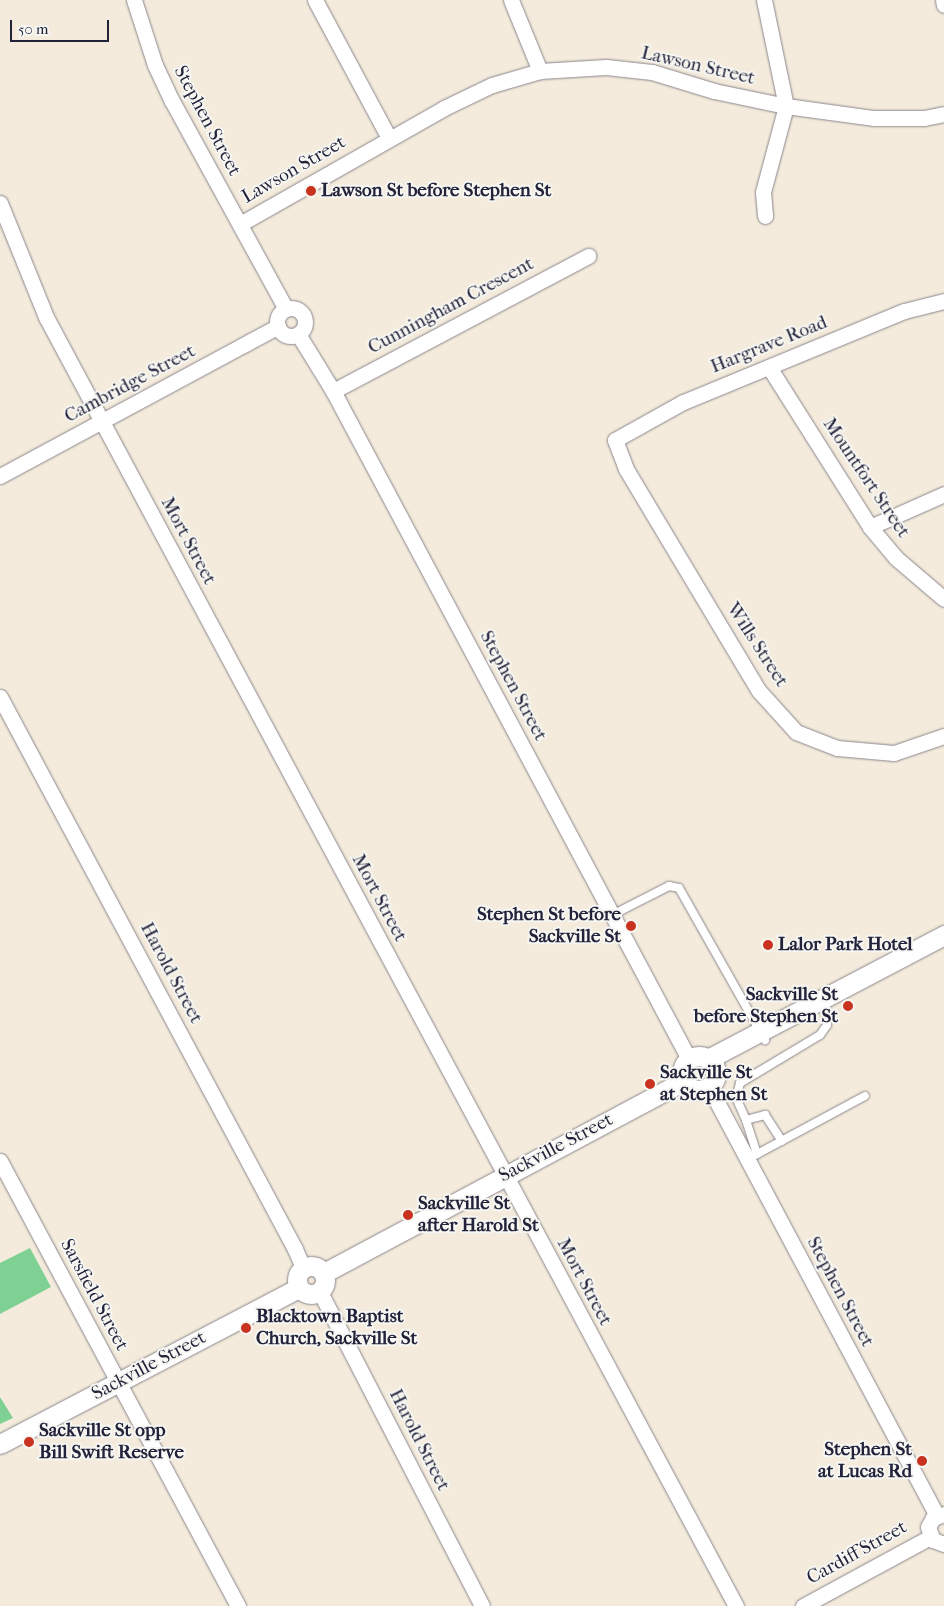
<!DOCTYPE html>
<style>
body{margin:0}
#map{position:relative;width:944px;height:1606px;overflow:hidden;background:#f4ebdc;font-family:"IM FELL French Canon",serif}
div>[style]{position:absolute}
.green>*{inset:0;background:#7fd193}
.roads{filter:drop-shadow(0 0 1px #8b868c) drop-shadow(0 0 1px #8b868c)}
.service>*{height:8px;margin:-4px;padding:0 4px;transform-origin:4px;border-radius:4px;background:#fff}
.minor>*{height:15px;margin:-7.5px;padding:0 7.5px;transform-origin:7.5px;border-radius:7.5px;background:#fff}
.minor>.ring{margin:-7.5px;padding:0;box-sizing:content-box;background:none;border:15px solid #fff;border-radius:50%}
.tertiary>*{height:19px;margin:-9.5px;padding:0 9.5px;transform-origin:9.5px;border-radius:9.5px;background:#fff}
.tertiary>.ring{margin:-9.5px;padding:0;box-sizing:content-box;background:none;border:19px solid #fff;border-radius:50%}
.dots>*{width:14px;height:14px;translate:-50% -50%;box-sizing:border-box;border:2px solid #f6f6f2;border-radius:50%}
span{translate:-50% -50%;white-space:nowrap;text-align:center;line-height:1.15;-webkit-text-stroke:4px #f6f6f2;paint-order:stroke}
.street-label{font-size:19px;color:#22223b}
.poi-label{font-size:19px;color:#22223b;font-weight:700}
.left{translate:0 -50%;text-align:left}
.right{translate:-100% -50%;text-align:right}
.scale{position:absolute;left:10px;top:20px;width:99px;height:22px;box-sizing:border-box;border:2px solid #22223b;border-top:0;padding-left:6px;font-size:15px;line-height:18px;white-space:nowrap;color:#22223b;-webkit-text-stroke:4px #f6f6f2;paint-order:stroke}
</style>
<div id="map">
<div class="green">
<i style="clip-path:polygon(30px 1248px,51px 1287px,0 1314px,0 1263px)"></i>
<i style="clip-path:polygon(0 1397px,13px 1418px,0 1424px)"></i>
</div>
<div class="roads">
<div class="service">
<i style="left:614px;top:914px;width:62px;rotate:-27deg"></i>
<i style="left:669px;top:886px;width:10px;rotate:11deg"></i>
<i style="left:679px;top:888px;width:175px;rotate:60.5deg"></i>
<i style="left:746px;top:1120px;width:24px;rotate:-114deg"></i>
<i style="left:736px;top:1098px;width:16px;rotate:-75deg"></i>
<i style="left:740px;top:1083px;width:93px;rotate:-31deg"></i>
<i style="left:820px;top:1035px;width:12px;rotate:-55deg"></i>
<i style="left:827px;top:1025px;width:17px;rotate:-93deg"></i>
<i style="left:757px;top:1154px;width:36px;rotate:-108deg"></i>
<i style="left:746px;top:1120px;width:20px;rotate:-15deg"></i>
<i style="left:765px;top:1115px;width:31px;rotate:57deg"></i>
<i style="left:746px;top:1160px;width:135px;rotate:-28.3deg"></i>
</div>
<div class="minor">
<i style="left:134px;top:0;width:68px;rotate:72.1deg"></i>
<i style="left:155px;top:65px;width:40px;rotate:65deg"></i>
<i style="left:172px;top:101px;width:237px;rotate:61.3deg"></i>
<i style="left:315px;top:0;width:157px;rotate:61.8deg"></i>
<i style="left:511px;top:0;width:77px;rotate:67.8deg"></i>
<i style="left:764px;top:0;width:108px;rotate:78.3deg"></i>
<i style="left:786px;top:106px;width:89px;rotate:105deg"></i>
<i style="left:763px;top:192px;width:24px;rotate:85deg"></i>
<i style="left:943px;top:0;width:5px;rotate:79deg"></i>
<i style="left:0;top:203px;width:123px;rotate:68deg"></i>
<i style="left:46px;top:317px;width:1462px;rotate:61.84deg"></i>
<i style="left:240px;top:224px;width:235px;rotate:-29.6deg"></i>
<i style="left:444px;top:108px;width:53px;rotate:-25.6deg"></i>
<i style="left:492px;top:85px;width:50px;rotate:-16.3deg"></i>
<i style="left:540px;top:71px;width:66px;rotate:-3.5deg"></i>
<i style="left:606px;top:67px;width:46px;rotate:6.2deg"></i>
<i style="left:652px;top:72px;width:65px;rotate:17deg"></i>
<i style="left:714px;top:91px;width:74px;rotate:11.8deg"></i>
<i style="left:786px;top:106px;width:89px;rotate:7.8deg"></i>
<i style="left:874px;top:118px;width:50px"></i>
<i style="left:924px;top:118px;width:20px;rotate:-11deg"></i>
<i style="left:944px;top:301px;width:41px;rotate:166deg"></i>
<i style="left:904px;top:311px;width:239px;rotate:157.6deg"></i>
<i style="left:683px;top:402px;width:78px;rotate:150.8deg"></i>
<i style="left:615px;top:440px;width:31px;rotate:69deg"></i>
<i style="left:626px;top:469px;width:259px;rotate:59.1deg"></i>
<i style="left:759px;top:691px;width:55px;rotate:47.9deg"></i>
<i style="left:796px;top:732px;width:44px;rotate:21.3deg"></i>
<i style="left:837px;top:748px;width:57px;rotate:5deg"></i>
<i style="left:894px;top:753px;width:53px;rotate:-18.8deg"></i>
<i class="ring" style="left:277px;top:308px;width:13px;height:13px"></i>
<i style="left:298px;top:334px;width:67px;rotate:58.4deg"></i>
<i style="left:333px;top:391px;width:757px;rotate:61.95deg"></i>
<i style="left:769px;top:367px;width:189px;rotate:57.7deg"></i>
<i style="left:870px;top:527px;width:40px;rotate:50deg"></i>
<i style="left:896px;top:558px;width:63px;rotate:40.5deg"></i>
<i style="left:333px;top:391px;width:289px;rotate:-27.9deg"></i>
<i style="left:0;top:476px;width:316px;rotate:-28.3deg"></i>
<i style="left:870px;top:527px;width:81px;rotate:-24deg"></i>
<i style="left:0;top:697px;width:626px;rotate:61.88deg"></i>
<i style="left:295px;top:1249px;width:21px;rotate:67deg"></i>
<i style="left:709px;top:1087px;width:485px;rotate:62deg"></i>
<i style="left:0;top:1161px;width:505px;rotate:61.86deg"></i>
<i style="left:320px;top:1292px;width:353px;rotate:62.7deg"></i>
<i style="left:944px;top:1514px;width:12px;rotate:160deg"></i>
<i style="left:933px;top:1518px;width:10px;rotate:119deg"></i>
<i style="left:928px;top:1527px;width:14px;rotate:69deg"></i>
<i style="left:933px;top:1540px;width:12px;rotate:20deg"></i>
<i style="left:803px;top:1606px;width:145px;rotate:-28.5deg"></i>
</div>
<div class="tertiary">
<i class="ring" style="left:682px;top:1056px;width:15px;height:15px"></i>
<i style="left:708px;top:1059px;width:267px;rotate:-27.7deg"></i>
<i class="ring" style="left:297px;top:1266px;width:9px;height:9px"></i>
<i style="left:324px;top:1273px;width:407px;rotate:-28.1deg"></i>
<i style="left:0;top:1444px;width:337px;rotate:-27.6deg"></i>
</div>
</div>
<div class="dots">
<i style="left:311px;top:191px;background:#c8321e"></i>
<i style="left:631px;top:926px;background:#c8321e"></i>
<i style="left:768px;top:945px;background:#c8321e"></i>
<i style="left:848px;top:1006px;background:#c8321e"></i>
<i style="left:650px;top:1084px;background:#c8321e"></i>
<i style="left:408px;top:1215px;background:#c8321e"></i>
<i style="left:246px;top:1328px;background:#c8321e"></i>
<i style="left:29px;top:1442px;background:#c8321e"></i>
<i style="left:922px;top:1461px;background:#c8321e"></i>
</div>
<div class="street-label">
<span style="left:698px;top:66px;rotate:13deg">Lawson Street</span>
<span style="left:207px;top:121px;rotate:62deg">Stephen Street</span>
<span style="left:294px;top:170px;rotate:-30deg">Lawson Street</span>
<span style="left:451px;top:306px;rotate:-28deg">Cunningham Crescent</span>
<span style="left:769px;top:345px;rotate:-22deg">Hargrave Road</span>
<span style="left:130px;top:384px;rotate:-28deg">Cambridge Street</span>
<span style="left:866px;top:478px;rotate:56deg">Mountfort Street</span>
<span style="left:188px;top:541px;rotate:62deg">Mort Street</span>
<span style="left:757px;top:645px;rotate:57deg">Wills Street</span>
<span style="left:513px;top:686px;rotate:62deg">Stephen Street</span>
<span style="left:379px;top:898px;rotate:62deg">Mort Street</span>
<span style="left:171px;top:973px;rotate:62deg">Harold Street</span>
<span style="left:556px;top:1148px;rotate:-28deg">Sackville Street</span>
<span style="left:584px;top:1282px;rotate:62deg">Mort Street</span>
<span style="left:840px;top:1292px;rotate:62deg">Stephen Street</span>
<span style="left:94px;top:1295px;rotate:62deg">Sarsfield Street</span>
<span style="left:149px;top:1366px;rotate:-28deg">Sackville Street</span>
<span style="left:419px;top:1440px;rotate:63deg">Harold Street</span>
<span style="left:857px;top:1553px;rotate:-29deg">Cardiff Street</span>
</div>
<div class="poi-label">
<span class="left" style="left:321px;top:191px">Lawson St before Stephen St</span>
<span class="right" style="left:621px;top:926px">Stephen St before<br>Sackville St</span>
<span class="left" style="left:778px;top:945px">Lalor Park Hotel</span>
<span class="right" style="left:838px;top:1006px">Sackville St<br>before Stephen St</span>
<span class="left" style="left:660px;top:1084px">Sackville St<br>at Stephen St</span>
<span class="left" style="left:418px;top:1215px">Sackville St<br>after Harold St</span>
<span class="left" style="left:256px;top:1328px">Blacktown Baptist<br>Church, Sackville St</span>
<span class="left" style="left:39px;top:1442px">Sackville St opp<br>Bill Swift Reserve</span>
<span class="right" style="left:912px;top:1461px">Stephen St<br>at Lucas Rd</span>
</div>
<div class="scale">50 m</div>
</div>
